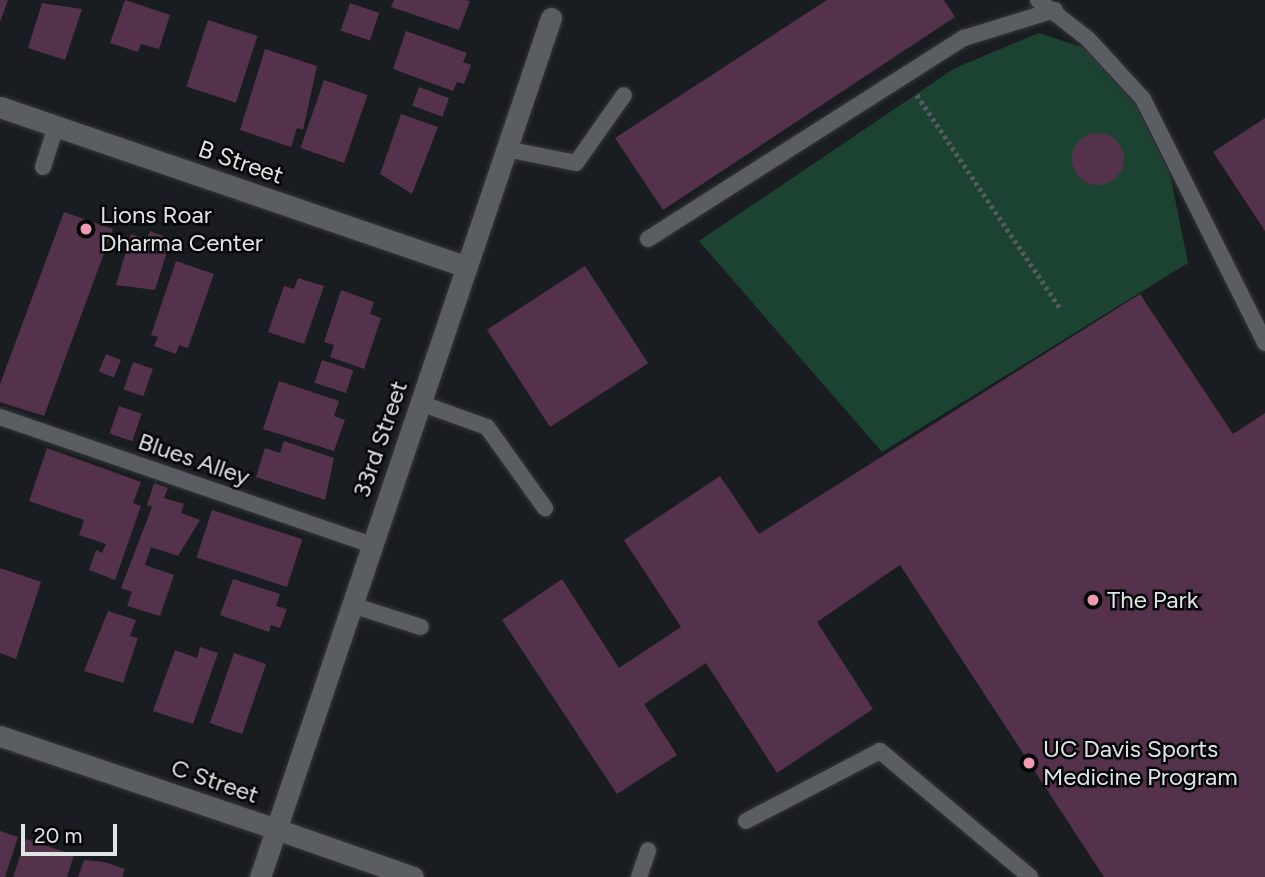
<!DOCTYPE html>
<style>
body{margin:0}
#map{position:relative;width:1265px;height:877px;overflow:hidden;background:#191c20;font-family:Figtree,sans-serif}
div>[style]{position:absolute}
.green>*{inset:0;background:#1c4331}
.building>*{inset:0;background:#55324b;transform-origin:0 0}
.round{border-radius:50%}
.path>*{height:4.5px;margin-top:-2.25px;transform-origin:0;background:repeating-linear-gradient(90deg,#56595d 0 3.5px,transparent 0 7px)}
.roads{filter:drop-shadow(0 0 2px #35373b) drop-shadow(0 0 2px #35373b)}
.lane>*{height:16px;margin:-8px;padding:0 8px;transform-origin:8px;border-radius:8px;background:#5a5e63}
.street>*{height:21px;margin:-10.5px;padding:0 10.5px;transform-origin:10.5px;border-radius:10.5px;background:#5a5e63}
.secondary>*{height:21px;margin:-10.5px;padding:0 10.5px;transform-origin:10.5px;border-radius:10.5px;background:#5a5e63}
.dots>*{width:19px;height:19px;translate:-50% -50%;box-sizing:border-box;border:4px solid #050608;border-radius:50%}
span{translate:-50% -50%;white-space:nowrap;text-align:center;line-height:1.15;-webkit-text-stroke:5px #050608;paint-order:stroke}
.street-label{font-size:24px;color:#e1e4e7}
.poi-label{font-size:24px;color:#e1e4e7}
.left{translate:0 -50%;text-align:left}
.scale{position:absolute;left:21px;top:824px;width:96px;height:32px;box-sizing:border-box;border:4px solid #e1e4e7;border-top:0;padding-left:9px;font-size:21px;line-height:24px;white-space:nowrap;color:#e1e4e7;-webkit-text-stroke:5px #050608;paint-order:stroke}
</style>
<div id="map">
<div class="green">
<i style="clip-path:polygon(1039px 33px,1085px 48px,1136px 105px,1170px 174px,1188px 263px,882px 452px,699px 241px,955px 68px)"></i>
</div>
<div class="building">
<i style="clip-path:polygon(0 0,8px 0,0 22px)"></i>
<i style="clip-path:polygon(125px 0,170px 15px,159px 49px,141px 44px,138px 52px,110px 43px)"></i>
<i style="clip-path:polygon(394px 0,466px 0,470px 1px,459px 30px,391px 7px)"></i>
<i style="clip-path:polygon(827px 0,944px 0,955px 17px,663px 210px,615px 138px)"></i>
<i style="clip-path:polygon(42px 3px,82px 9px,65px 60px,28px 48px)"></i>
<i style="left:350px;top:3px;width:31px;height:29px;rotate:19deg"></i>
<i style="left:208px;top:20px;width:52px;height:70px;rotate:18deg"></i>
<i style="clip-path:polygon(406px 31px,467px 53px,463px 62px,471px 65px,464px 84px,457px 82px,453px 91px,393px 69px)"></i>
<i style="clip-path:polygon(265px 49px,317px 66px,303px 130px,297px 128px,291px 147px,240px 130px)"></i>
<i style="left:324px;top:80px;width:46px;height:72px;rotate:19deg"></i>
<i style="left:419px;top:87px;width:32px;height:20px;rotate:20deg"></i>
<i style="clip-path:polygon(401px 114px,438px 127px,412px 194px,380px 174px)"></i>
<i style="clip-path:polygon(1265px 118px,1265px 231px,1213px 152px)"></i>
<i class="round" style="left:1072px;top:133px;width:52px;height:52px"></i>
<i style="clip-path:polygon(64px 212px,113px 229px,44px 416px,0 402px,0 384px)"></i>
<i style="clip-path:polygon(150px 231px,171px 239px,155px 290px,116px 285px,131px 234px,147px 239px)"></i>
<i style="clip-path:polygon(176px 261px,214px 274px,188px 348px,179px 345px,176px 354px,154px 346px,158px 337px,151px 335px)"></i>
<i style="left:585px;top:266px;width:116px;height:117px;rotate:57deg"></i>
<i style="clip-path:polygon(298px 278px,324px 286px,304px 344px,268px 332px,284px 286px,294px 289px)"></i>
<i style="clip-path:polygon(341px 290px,374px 302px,370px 314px,381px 318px,364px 369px,330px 357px,334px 345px,324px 342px)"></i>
<i style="clip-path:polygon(1140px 294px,1233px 434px,1265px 413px,1265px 877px,1104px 877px,900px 565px,817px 622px,873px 709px,777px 773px,706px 663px,644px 704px,677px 755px,617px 794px,502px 620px,562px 579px,619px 668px,681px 627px,624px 540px,720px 476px,759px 534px)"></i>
<i style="left:106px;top:354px;width:16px;height:19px;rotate:22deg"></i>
<i style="left:322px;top:360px;width:33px;height:24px;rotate:18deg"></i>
<i style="left:133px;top:362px;width:21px;height:29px;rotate:19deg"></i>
<i style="clip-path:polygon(279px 381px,339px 401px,334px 416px,345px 420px,334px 451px,263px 429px)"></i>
<i style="left:119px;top:406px;width:24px;height:29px;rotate:19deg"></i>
<i style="clip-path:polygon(284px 441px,334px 458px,325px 500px,256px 477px,265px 448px,280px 453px)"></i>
<i style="clip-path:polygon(47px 448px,141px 482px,133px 503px,141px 506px,115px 580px,89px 570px,96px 550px,102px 553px,106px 544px,79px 535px,84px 520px,29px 501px)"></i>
<i style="clip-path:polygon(154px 483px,168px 488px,164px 498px,184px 504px,181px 513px,200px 520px,178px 556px,151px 547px,145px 565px,174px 575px,160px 616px,127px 606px,132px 592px,121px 588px,152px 507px,147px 505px)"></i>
<i style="left:212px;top:510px;width:95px;height:50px;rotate:18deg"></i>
<i style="clip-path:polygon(0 568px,41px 582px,16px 659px,0 653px)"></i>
<i style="clip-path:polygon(233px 579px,280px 594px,276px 606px,287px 609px,280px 628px,271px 625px,269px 632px,220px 615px)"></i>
<i style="clip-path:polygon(108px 611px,136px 620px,130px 636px,138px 638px,123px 683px,84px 671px)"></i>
<i style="clip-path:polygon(200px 647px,218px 653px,193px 724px,153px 711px,175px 650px,197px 658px)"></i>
<i style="left:234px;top:653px;width:34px;height:74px;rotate:19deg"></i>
<i style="clip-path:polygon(0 831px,18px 837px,5px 877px,0 877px)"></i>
<i style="clip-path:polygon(26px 839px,74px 855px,67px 877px,13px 877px)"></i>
<i style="clip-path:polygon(84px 860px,105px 862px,125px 869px,122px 877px,78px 877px)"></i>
</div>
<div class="path">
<i style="left:917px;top:95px;width:257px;rotate:56.1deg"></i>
</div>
<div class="roads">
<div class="lane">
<i style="left:1038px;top:0;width:63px;rotate:38deg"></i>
<i style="left:1088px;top:39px;width:81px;rotate:47.5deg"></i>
<i style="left:1143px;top:99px;width:273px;rotate:63.4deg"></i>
<i style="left:506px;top:149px;width:71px;rotate:11.3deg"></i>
<i style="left:576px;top:163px;width:83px;rotate:-54.8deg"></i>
<i style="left:43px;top:167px;width:43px;rotate:-72.4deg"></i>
<i style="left:648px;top:239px;width:375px;rotate:-32.5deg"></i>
<i style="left:964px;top:38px;width:95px;rotate:-17.1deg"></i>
<i style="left:420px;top:403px;width:71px;rotate:19.7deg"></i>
<i style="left:487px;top:427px;width:100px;rotate:54.4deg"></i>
<i style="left:0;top:417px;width:393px;rotate:19deg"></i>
<i style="left:352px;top:605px;width:72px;rotate:17.7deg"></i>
<i style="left:746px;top:821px;width:151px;rotate:-27.6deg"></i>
<i style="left:880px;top:751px;width:196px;rotate:40deg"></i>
<i style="left:639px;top:877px;width:28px;rotate:-71deg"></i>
</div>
<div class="street">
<i style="left:0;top:107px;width:493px;rotate:18.9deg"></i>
<i style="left:0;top:736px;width:291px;rotate:18.6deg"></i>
<i style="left:260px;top:877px;width:907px;rotate:-71.29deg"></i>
</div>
<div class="secondary">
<i style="left:276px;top:829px;width:145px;rotate:19.3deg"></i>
</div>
</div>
<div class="dots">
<i style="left:86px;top:229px;background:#f19ab2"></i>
<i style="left:1093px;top:600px;background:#f19ab2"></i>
<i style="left:1029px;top:763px;background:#f19ab2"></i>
</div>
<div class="street-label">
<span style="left:241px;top:162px;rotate:19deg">B Street</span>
<span style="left:380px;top:439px;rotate:-71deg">33rd Street</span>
<span style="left:194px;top:459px;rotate:19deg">Blues Alley</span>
<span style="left:215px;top:781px;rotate:19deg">C Street</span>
</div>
<div class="poi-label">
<span class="left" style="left:100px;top:229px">Lions Roar<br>Dharma Center</span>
<span class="left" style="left:1107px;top:600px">The Park</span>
<span class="left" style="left:1043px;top:763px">UC Davis Sports<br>Medicine Program</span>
</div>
<div class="scale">20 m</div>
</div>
